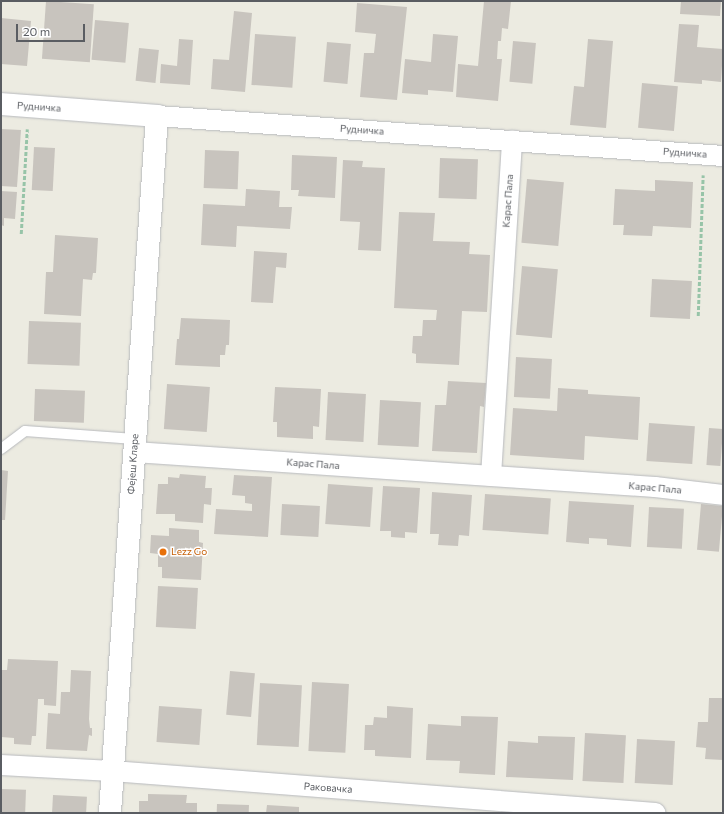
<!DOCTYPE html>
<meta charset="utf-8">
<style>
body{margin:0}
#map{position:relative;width:724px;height:814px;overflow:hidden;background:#ecebe1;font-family:Commissioner,sans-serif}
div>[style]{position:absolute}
.building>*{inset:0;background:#c8c4be;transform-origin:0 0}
.path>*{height:2.5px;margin-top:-1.25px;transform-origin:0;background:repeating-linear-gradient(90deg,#97c4a8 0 4px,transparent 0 6px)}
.roads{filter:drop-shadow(0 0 1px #b7b9bd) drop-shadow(0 0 1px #b7b9bd)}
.service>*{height:10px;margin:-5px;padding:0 5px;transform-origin:5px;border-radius:5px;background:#fff}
.minor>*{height:20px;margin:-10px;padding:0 10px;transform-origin:10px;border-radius:10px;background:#fff}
.tertiary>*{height:22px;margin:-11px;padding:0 11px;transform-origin:11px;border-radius:11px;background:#fff}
.dots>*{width:11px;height:11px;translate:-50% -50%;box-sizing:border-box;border:2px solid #fff;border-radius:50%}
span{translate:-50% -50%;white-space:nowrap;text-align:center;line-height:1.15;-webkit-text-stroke:3px #fff;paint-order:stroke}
.street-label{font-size:10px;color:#5a5d62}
.food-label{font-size:10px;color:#c56008}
.left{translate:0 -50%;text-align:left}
.frame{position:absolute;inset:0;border:2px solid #5a5d62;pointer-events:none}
.scale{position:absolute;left:16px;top:24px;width:69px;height:18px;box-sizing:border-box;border:2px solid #5a5d62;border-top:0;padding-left:5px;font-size:12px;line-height:14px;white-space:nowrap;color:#5a5d62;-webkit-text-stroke:3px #fff;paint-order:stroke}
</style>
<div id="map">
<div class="building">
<i style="left:46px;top:1px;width:48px;height:58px;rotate:4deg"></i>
<i style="clip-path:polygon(484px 1px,511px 1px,508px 29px,502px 28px,501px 41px,498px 41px,497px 59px,502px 59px,498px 101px,456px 97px,458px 64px,478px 66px)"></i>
<i style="clip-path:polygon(681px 1px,721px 1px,720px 16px,680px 14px)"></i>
<i style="clip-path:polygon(357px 3px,407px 7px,397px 100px,360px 97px,364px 53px,374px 53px,376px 34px,355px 32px)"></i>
<i style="clip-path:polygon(234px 11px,252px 13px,245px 92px,211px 89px,213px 59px,229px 60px)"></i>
<i style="clip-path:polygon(1px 18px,31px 21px,27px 66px,1px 64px)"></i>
<i style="left:95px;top:20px;width:34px;height:40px;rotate:5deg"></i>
<i style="clip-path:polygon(679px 24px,699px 25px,697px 47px,723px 49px,721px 82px,702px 80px,702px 84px,674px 82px)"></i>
<i style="left:255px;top:34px;width:41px;height:51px;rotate:4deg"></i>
<i style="clip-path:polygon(433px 34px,458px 36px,453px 92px,428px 90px,428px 95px,402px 93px,405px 59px,431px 62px)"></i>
<i style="clip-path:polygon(179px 39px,193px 40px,190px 85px,160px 83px,161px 64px,177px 66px)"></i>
<i style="clip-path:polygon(588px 39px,613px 41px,606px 128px,570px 125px,574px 86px,584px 87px)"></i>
<i style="left:513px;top:41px;width:23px;height:41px;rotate:5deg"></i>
<i style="left:327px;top:42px;width:24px;height:40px;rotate:5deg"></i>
<i style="left:139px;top:48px;width:20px;height:33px;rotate:6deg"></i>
<i style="left:642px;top:83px;width:36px;height:45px;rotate:5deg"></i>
<i style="clip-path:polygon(1px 129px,21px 130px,17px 187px,1px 186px)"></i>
<i style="left:34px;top:147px;width:21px;height:43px;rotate:3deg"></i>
<i style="left:205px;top:150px;width:34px;height:38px;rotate:2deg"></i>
<i style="clip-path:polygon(292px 155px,337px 157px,335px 198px,298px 196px,299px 190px,291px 190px)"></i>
<i style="left:440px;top:158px;width:38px;height:40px;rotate:2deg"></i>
<i style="clip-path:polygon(343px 160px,363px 161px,362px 167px,385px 168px,381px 251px,358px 250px,360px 222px,340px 221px)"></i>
<i style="left:527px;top:179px;width:37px;height:64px;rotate:5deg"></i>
<i style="clip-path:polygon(655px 180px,693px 182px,691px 228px,653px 226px,652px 236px,623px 235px,624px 225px,613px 225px,615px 189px,655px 191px)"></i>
<i style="clip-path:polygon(246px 189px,280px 191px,279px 207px,292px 207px,290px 229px,237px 226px,236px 247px,201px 245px,203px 204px,245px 206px)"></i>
<i style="clip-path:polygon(1px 191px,17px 192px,15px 219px,4px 218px,4px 226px,1px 225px)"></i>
<i style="clip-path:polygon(399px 212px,435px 213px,433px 241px,470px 242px,469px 254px,490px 255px,487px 312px,462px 311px,459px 365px,416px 363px,416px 354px,412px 353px,413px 336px,422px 336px,423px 320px,436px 320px,437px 310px,394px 308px)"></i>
<i style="clip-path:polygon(55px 235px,98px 238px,96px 273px,93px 273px,92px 280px,83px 279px,81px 316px,44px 314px,46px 272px,53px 272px)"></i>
<i style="clip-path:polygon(254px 251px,287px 253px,286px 268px,276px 267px,273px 303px,251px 302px)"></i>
<i style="left:522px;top:266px;width:36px;height:69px;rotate:5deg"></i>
<i style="left:652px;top:279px;width:40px;height:38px;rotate:3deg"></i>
<i style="clip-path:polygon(181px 318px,230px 320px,229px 345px,226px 345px,225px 355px,220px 355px,220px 367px,175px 365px,177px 339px,179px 339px)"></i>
<i style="left:29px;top:321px;width:52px;height:43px;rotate:2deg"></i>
<i style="left:516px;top:357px;width:36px;height:40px;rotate:3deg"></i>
<i style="clip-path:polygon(448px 381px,486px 383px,484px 407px,480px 406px,477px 453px,432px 451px,435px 405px,446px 405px)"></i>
<i style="left:167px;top:384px;width:43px;height:45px;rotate:4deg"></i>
<i style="clip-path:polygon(275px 387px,321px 389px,319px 427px,313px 426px,313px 439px,277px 437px,277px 422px,273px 422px)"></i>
<i style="clip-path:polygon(558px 388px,588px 390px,588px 394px,640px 397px,638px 440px,585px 436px,584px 460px,510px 455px,513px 408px,557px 411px)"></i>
<i style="left:35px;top:389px;width:50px;height:32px;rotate:2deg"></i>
<i style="left:328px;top:392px;width:38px;height:48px;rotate:3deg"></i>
<i style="left:380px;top:400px;width:41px;height:45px;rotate:3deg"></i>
<i style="left:649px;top:423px;width:46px;height:38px;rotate:4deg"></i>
<i style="left:709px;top:428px;width:14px;height:37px;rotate:4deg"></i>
<i style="clip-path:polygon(1px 470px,8px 471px,5px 520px,1px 520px)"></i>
<i style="clip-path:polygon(180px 474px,206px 476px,205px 488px,212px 488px,211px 505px,204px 504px,203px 523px,175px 521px,175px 514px,156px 514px,158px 484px,168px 484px,168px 477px,179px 478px)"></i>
<i style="clip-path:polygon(234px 475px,272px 477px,268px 537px,214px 534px,216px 509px,252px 511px,252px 504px,245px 503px,245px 496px,232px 495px)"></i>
<i style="left:328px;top:484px;width:45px;height:40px;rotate:4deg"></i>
<i style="clip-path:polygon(383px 486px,420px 488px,417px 533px,405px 532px,405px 538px,391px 537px,391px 531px,380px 531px)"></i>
<i style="clip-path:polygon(432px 492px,472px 495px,469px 536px,459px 535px,458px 546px,438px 545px,439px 534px,430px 534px)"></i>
<i style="left:485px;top:494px;width:66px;height:36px;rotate:4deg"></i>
<i style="clip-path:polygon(569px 501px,634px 505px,631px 547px,607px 545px,607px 539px,589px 538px,589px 544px,566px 542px)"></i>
<i style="left:282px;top:504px;width:38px;height:31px;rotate:3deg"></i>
<i style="left:701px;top:504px;width:22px;height:46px;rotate:5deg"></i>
<i style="left:649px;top:507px;width:35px;height:40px;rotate:3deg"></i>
<i style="clip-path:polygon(169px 528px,199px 530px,199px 542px,203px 543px,201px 580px,162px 578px,162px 567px,158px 567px,158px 554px,150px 553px,151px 535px,169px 536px)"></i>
<i style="left:158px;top:586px;width:40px;height:41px;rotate:3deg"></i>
<i style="clip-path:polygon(8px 659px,58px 661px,56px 706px,44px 705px,44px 699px,38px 699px,36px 736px,32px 736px,31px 745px,14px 744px,14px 738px,1px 737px,1px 670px,7px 670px)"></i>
<i style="clip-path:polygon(71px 670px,91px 671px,89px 719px,90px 728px,92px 728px,92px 736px,89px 735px,87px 751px,46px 749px,48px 713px,60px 714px,61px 692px,70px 692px)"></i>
<i style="left:230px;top:671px;width:25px;height:44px;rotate:5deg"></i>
<i style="left:312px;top:682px;width:37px;height:69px;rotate:3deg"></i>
<i style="left:260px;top:683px;width:42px;height:62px;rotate:3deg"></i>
<i style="clip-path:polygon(709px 698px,723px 698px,723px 760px,705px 759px,706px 748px,696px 747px,698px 722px,708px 722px)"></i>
<i style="left:159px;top:706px;width:43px;height:36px;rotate:4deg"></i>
<i style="clip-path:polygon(387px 706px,413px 708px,411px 758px,375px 756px,375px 750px,364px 750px,365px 725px,373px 725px,374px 717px,387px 718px)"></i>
<i style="clip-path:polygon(461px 716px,498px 717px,495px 775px,459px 773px,460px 761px,426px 760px,428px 724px,461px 726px)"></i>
<i style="left:585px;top:733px;width:41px;height:48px;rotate:3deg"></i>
<i style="clip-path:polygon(538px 736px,575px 737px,573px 780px,506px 777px,508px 741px,538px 743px)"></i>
<i style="left:637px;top:739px;width:38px;height:44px;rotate:3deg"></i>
<i style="left:1px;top:789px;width:25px;height:24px;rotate:2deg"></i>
<i style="clip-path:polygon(148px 794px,187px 795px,186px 803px,197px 803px,197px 813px,139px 813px,139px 801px,148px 801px)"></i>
<i style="left:53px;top:795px;width:34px;height:18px;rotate:3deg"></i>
<i style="left:217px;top:804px;width:32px;height:9px;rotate:2deg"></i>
<i style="clip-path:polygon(267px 805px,299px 807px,299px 813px,266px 813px)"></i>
</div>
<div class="path">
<i style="left:21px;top:234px;width:105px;rotate:-86.7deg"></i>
<i style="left:698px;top:316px;width:141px;rotate:-88deg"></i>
</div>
<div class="roads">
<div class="service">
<i style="left:1px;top:449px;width:30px;rotate:-37deg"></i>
<i style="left:25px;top:431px;width:110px;rotate:4.2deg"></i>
</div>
<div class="minor">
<i style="left:157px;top:116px;width:567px;rotate:4.04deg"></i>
<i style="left:134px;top:452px;width:522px;rotate:3.84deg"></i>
<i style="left:655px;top:487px;width:68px;rotate:6.7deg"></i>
<i style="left:491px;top:476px;width:336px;rotate:-86.4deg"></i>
<i style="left:1px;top:765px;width:111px;rotate:3.1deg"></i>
<i style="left:112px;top:771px;width:545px;rotate:4.42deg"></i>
</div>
<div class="tertiary">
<i style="left:1px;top:104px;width:156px;rotate:4.4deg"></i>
<i style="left:157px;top:116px;width:699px;rotate:93.86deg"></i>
</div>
</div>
<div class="dots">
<i style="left:163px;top:552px;background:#e8710a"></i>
</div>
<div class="street-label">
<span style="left:39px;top:107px;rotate:4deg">Рудничка</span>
<span style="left:362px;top:130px;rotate:4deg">Рудничка</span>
<span style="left:685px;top:153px;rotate:4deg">Рудничка</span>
<span style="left:508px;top:201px;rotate:-86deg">Карас Пала</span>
<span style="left:133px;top:464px;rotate:-86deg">Фејеш Кларе</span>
<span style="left:313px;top:464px;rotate:4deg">Карас Пала</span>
<span style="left:655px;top:488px;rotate:5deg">Карас Пала</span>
<span style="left:328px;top:788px;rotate:4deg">Раковачка</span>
</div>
<div class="food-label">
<span class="left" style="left:171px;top:552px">Lezz Go</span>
</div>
<div class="frame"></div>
<div class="scale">20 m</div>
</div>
